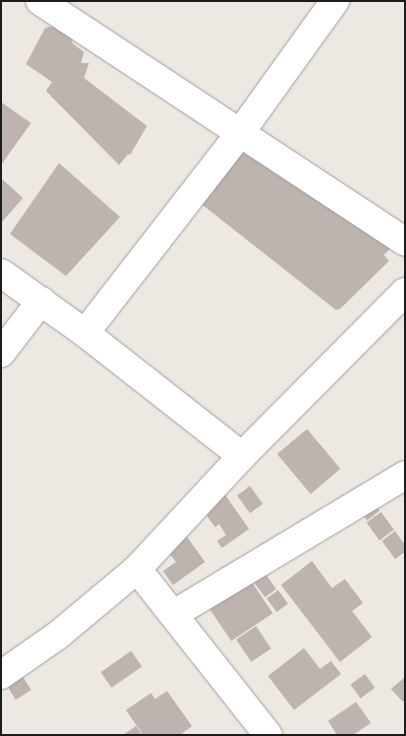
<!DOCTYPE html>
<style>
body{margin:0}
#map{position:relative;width:406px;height:736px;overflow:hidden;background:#ede8e2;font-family:"Golos Text",sans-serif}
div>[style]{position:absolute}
.building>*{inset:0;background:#bdb3af;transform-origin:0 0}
.roads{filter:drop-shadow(0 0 1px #9d9d9d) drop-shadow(0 0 1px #9d9d9d)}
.minor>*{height:28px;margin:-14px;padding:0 14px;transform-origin:14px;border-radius:14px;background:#fff}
span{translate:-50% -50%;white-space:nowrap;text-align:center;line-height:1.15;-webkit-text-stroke:4px #fff;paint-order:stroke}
.frame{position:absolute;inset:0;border:2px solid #1c1c1c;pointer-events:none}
</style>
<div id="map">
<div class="building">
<i style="clip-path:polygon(53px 26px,75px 31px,72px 43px,84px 52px,81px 63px,89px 63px,84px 78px,147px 126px,130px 155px,128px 154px,119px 165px,46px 91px,52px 82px,26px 64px,45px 28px)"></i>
<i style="clip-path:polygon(1px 102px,31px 123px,1px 165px)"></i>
<i style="clip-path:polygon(238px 143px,396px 242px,384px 255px,389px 261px,340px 309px,336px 310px,195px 199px)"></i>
<i style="clip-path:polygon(59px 163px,120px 217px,66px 276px,10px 234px)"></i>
<i style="clip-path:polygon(3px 180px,23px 198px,1px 223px,1px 181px)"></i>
<i style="left:307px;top:429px;width:52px;height:39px;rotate:50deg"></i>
<i style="left:250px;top:486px;width:22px;height:16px;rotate:54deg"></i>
<i style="clip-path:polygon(224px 493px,249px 529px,222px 548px,217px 541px,226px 535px,219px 524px,215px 527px,202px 509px)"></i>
<i style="left:370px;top:498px;width:16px;height:16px;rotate:52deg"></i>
<i style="left:381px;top:512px;width:22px;height:18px;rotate:54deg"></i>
<i style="clip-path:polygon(395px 531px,405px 545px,405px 552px,395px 559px,382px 541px)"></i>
<i style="clip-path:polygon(185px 534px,205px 562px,173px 585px,163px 571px,176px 562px,165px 548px)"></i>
<i style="clip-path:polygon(312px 561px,332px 588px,345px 579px,363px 603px,352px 611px,372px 637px,340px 662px,281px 585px)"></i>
<i style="left:261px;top:568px;width:26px;height:14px;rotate:54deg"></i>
<i style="left:247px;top:575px;width:46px;height:50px;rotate:56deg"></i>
<i style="left:278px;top:590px;width:17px;height:14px;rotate:54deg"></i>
<i style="left:256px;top:626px;width:27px;height:24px;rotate:56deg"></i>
<i style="clip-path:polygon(304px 648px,320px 669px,331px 661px,341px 674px,294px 710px,268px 676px)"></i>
<i style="left:131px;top:651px;width:19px;height:37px;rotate:55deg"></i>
<i style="left:21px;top:674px;width:19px;height:18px;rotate:58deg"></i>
<i style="left:365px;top:674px;width:17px;height:18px;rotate:54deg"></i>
<i style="clip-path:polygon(405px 677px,405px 699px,403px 702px,391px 689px)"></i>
<i style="clip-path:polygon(167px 691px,192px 726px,180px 735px,143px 735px,126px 710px,151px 693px,155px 699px)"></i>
<i style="clip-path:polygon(356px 702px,371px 723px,353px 735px,337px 735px,328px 721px)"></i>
<i style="clip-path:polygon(136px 726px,142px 735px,123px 735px)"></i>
</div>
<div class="roads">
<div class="minor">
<i style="left:40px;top:1px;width:437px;rotate:33.4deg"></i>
<i style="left:1px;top:273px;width:103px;rotate:35.5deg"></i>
<i style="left:85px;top:333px;width:199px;rotate:38.1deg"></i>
<i style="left:85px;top:333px;width:253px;rotate:-52.2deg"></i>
<i style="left:240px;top:133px;width:163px;rotate:-54.3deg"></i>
<i style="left:1px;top:353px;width:66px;rotate:-52.4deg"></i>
<i style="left:137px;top:569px;width:211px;rotate:51.7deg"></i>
<i style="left:174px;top:614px;width:270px;rotate:-31deg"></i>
<i style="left:1px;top:675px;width:68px;rotate:-34.9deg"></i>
<i style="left:57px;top:636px;width:104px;rotate:-39.9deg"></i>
<i style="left:137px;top:569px;width:154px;rotate:-47.1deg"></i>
<i style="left:242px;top:456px;width:231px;rotate:-45.2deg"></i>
</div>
</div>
<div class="frame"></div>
</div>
